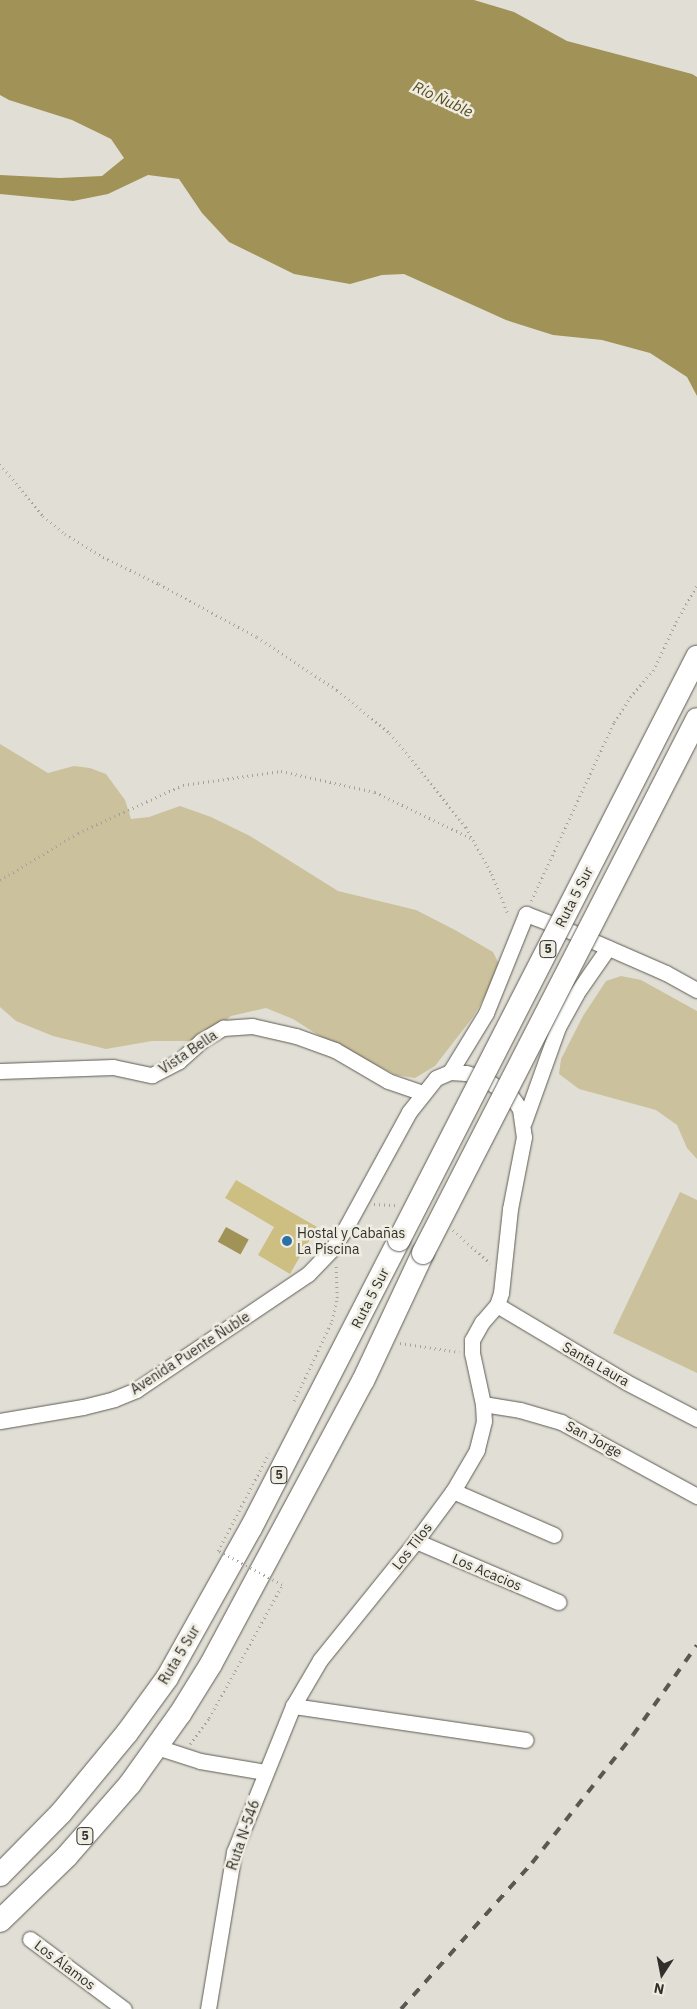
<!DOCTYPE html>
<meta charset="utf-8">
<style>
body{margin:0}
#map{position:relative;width:697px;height:2009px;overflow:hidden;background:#e1dfd5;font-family:"IBM Plex Sans",sans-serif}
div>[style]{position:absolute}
.green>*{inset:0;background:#cbc19c}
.water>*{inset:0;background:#a19257;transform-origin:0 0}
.building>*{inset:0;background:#cdbe82}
.path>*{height:2.5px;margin-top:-1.25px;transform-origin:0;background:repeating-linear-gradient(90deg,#a4a29a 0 1px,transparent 0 5px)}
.roads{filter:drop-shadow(0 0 1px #5e5c53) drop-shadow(0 0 1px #5e5c53)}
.minor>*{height:15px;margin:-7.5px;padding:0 7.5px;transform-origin:7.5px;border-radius:7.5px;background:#fff}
.highway>*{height:22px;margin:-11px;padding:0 11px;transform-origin:11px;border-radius:11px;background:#fff}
.rail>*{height:4px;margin-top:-2px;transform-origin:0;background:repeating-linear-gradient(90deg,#595852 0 9px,transparent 0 18px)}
.path-bridge>*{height:2.5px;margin-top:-1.25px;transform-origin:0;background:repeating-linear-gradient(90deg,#a4a29a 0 1px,transparent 0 5px)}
.bridges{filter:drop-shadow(0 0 1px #5e5c53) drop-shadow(0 0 1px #5e5c53)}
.highway-bridge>*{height:22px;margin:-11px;padding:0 11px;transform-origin:11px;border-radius:11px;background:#fff}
.dots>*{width:14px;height:14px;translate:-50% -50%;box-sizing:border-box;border:2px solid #efece2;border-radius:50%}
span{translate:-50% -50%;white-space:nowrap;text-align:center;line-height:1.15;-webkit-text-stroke:5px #efece2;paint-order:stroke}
.shield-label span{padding:1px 4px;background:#efece2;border:1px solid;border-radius:4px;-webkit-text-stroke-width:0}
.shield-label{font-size:12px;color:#302f2b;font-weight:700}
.street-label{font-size:14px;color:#302f2b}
.poi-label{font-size:14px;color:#302f2b}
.left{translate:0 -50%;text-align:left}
.water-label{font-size:15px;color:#54491a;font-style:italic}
.north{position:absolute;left:637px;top:1949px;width:50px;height:50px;-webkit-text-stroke:4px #efece2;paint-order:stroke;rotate:191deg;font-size:14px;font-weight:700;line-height:20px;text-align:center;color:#302f2b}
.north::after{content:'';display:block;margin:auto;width:18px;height:22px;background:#302f2b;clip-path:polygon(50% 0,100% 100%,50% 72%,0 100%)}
</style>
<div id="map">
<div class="green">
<i style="clip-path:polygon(0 744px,48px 773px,74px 766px,90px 768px,106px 774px,125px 800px,131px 819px,149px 817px,180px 806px,211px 817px,250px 836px,338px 891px,416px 910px,455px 930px,493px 952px,501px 968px,473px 1017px,435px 1066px,415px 1078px,396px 1075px,318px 1035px,293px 1019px,266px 1008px,231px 1016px,201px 1041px,152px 1041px,106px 1049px,53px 1036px,16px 1021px,0 1007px)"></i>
<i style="clip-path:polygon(621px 976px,641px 980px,697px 1011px,697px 1159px,687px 1148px,677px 1125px,656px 1110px,579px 1089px,559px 1074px,561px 1059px,583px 1016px,606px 981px)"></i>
<i style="clip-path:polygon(680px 1192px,697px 1200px,697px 1373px,613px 1333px)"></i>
</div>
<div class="water">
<i style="clip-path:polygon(0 0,474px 0,514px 12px,567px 41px,692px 74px,697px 77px,697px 396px,687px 377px,650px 353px,602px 340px,553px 335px,506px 320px,404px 274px,382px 275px,350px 284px,294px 274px,229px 242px,202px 213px,179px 179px,148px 175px,108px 194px,73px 201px,0 194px,0 175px,60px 178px,102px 176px,124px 158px,111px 139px,72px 120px,9px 100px,0 95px)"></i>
<i style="left:226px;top:1227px;width:26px;height:17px;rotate:29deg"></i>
</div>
<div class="building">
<i style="clip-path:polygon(236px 1180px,317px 1227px,290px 1274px,258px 1255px,274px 1227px,225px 1198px)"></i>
</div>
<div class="path">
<i style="left:0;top:464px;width:67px;rotate:50.4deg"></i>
<i style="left:43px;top:516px;width:28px;rotate:39deg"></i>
<i style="left:65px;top:534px;width:44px;rotate:31.2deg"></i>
<i style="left:103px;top:557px;width:62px;rotate:25.7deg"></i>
<i style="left:159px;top:584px;width:111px;rotate:28.4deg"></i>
<i style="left:257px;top:637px;width:96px;rotate:33.5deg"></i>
<i style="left:337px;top:690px;width:68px;rotate:39.1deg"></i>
<i style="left:390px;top:733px;width:121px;rotate:51deg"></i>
<i style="left:466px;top:827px;width:54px;rotate:61deg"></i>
<i style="left:492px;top:874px;width:45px;rotate:68deg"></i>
<i style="left:0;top:880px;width:91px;rotate:-31.1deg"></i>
<i style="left:78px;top:833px;width:115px;rotate:-24.6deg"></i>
<i style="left:183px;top:785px;width:99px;rotate:-8.1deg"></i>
<i style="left:281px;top:771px;width:96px;rotate:12.6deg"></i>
<i style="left:375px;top:792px;width:106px;rotate:25.6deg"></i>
<i style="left:531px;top:901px;width:197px;rotate:-65.1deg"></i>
<i style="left:614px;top:722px;width:30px;rotate:-57deg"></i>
<i style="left:630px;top:697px;width:35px;rotate:-49deg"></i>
<i style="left:653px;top:671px;width:54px;rotate:-64.9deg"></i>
<i style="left:676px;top:622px;width:43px;rotate:-60.4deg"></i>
<i style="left:374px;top:1204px;width:22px;rotate:3deg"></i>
<i style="left:453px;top:1230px;width:50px;rotate:41.7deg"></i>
<i style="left:400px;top:1343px;width:60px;rotate:8.7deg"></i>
<i style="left:294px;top:1401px;width:89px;rotate:-64.6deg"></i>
<i style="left:332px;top:1321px;width:24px;rotate:-78deg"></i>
<i style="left:337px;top:1298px;width:33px;rotate:-92deg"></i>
<i style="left:190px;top:1744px;width:32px;rotate:-54deg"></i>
<i style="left:209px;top:1718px;width:54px;rotate:-61deg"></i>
</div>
<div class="roads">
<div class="minor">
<i style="left:0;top:1071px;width:113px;rotate:-2deg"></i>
<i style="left:113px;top:1067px;width:40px;rotate:12deg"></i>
<i style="left:152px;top:1075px;width:30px;rotate:-27deg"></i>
<i style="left:179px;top:1061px;width:30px;rotate:-42deg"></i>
<i style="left:201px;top:1041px;width:26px;rotate:-31deg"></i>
<i style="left:223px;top:1028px;width:29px;rotate:-4deg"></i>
<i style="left:252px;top:1026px;width:45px;rotate:12.8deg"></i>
<i style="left:296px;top:1036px;width:41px;rotate:19.7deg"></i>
<i style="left:335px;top:1050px;width:61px;rotate:30.3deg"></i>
<i style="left:388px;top:1081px;width:36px;rotate:19deg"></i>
<i style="left:450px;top:1072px;width:69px;rotate:-58.6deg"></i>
<i style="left:486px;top:1013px;width:107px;rotate:-68deg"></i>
<i style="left:526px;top:914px;width:40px;rotate:21deg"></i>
<i style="left:563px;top:928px;width:112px;rotate:23.6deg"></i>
<i style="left:666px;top:973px;width:35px;rotate:29deg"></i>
<i style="left:524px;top:1122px;width:101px;rotate:-70.3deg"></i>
<i style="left:558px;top:1027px;width:38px;rotate:-61deg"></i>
<i style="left:576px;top:994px;width:56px;rotate:-55.2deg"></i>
<i style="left:497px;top:1305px;width:150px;rotate:30.8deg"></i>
<i style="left:626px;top:1382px;width:80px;rotate:27.5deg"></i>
<i style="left:483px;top:1404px;width:37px;rotate:9deg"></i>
<i style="left:520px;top:1410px;width:43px;rotate:16.3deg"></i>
<i style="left:561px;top:1422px;width:155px;rotate:28.6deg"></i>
<i style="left:0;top:1421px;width:84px;rotate:-9.6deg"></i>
<i style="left:83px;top:1407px;width:32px;rotate:-14deg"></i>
<i style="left:114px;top:1399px;width:24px;rotate:-22deg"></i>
<i style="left:136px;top:1390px;width:207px;rotate:-34deg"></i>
<i style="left:308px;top:1274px;width:35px;rotate:-46deg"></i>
<i style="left:332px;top:1249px;width:24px;rotate:-57deg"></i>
<i style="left:345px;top:1229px;width:133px;rotate:-61.3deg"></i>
<i style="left:409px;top:1112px;width:43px;rotate:-51.5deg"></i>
<i style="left:436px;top:1078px;width:15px;rotate:-23deg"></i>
<i style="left:450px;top:1072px;width:16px;rotate:4deg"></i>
<i style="left:466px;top:1073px;width:18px;rotate:16deg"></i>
<i style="left:483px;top:1078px;width:33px;rotate:33deg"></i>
<i style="left:511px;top:1096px;width:16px;rotate:55deg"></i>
<i style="left:520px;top:1109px;width:28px;rotate:82deg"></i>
<i style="left:524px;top:1137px;width:73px;rotate:101deg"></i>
<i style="left:510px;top:1209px;width:84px;rotate:96.1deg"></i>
<i style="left:501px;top:1293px;width:13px;rotate:108deg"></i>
<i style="left:497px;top:1305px;width:23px;rotate:131deg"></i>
<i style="left:482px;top:1322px;width:21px;rotate:119deg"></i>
<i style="left:472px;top:1340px;width:13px;rotate:90deg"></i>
<i style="left:472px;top:1353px;width:52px;rotate:77.8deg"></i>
<i style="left:483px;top:1404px;width:17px;rotate:87deg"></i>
<i style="left:484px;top:1421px;width:30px;rotate:104deg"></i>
<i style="left:477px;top:1450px;width:48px;rotate:120.3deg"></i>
<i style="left:453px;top:1491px;width:62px;rotate:126.5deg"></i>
<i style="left:416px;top:1541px;width:153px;rotate:128.9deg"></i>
<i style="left:320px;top:1660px;width:53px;rotate:120.4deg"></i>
<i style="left:293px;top:1706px;width:157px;rotate:112deg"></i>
<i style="left:234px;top:1852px;width:159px;rotate:99.4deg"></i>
<i style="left:453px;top:1491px;width:110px;rotate:23.5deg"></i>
<i style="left:416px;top:1541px;width:155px;rotate:23.2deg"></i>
<i style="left:293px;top:1706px;width:235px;rotate:8.3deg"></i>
<i style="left:157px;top:1747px;width:45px;rotate:18deg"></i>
<i style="left:200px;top:1761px;width:66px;rotate:9.6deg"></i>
<i style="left:30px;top:1939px;width:117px;rotate:36.7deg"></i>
</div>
<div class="highway">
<i style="left:0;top:1875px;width:87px;rotate:-45.5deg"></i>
<i style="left:61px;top:1813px;width:104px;rotate:-50.5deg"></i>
<i style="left:127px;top:1733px;width:68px;rotate:-54deg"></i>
<i style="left:167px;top:1678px;width:172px;rotate:-60.8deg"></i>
<i style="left:251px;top:1528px;width:324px;rotate:-62.8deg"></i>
<i style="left:0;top:1921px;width:93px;rotate:-44.1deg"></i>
<i style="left:67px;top:1856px;width:96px;rotate:-48.8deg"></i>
<i style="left:130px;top:1784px;width:86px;rotate:-54.5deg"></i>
<i style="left:180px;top:1714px;width:59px;rotate:-58.2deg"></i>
<i style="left:211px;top:1664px;width:321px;rotate:-61.8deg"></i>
<i style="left:363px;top:1381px;width:141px;rotate:-64.9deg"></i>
</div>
</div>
<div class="rail">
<i style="left:401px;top:2009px;width:196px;rotate:-48.1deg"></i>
<i style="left:532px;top:1863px;width:163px;rotate:-51.7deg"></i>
<i style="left:633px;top:1735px;width:110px;rotate:-54.6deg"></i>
</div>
<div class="path-bridge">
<i style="left:235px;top:1671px;width:98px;rotate:-61.3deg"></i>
<i style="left:282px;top:1585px;width:72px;rotate:-152deg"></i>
<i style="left:218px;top:1551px;width:110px;rotate:-62.5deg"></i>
</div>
<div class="bridges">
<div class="highway-bridge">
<i style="left:399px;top:1240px;width:655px;rotate:-62.93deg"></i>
<i style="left:423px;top:1253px;width:600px;rotate:-62.84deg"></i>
</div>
</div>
<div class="dots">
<i style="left:287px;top:1241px;background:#2c71a6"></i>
</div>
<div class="shield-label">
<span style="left:548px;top:949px">5</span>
<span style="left:279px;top:1475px">5</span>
<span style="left:85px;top:1836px">5</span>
</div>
<div class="street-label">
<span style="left:574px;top:897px;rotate:-63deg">Ruta 5 Sur</span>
<span style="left:188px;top:1052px;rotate:-34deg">Vista Bella</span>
<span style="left:370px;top:1298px;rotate:-63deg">Ruta 5 Sur</span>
<span style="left:190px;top:1353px;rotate:-33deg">Avenida Puente Ñuble</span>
<span style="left:596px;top:1364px;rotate:30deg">Santa Laura</span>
<span style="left:594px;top:1439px;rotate:28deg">San Jorge</span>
<span style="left:412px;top:1546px;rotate:-52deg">Los Tilos</span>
<span style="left:487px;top:1572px;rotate:23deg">Los Acacios</span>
<span style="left:179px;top:1655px;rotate:-59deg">Ruta 5 Sur</span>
<span style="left:243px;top:1835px;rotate:-71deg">Ruta N-546</span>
<span style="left:65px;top:1965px;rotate:37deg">Los Álamos</span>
</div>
<div class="poi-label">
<span class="left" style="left:297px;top:1241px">Hostal y Cabañas<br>La Piscina</span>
</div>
<div class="water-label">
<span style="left:443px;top:99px;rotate:25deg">Río Ñuble</span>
</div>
<div class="north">N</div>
</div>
